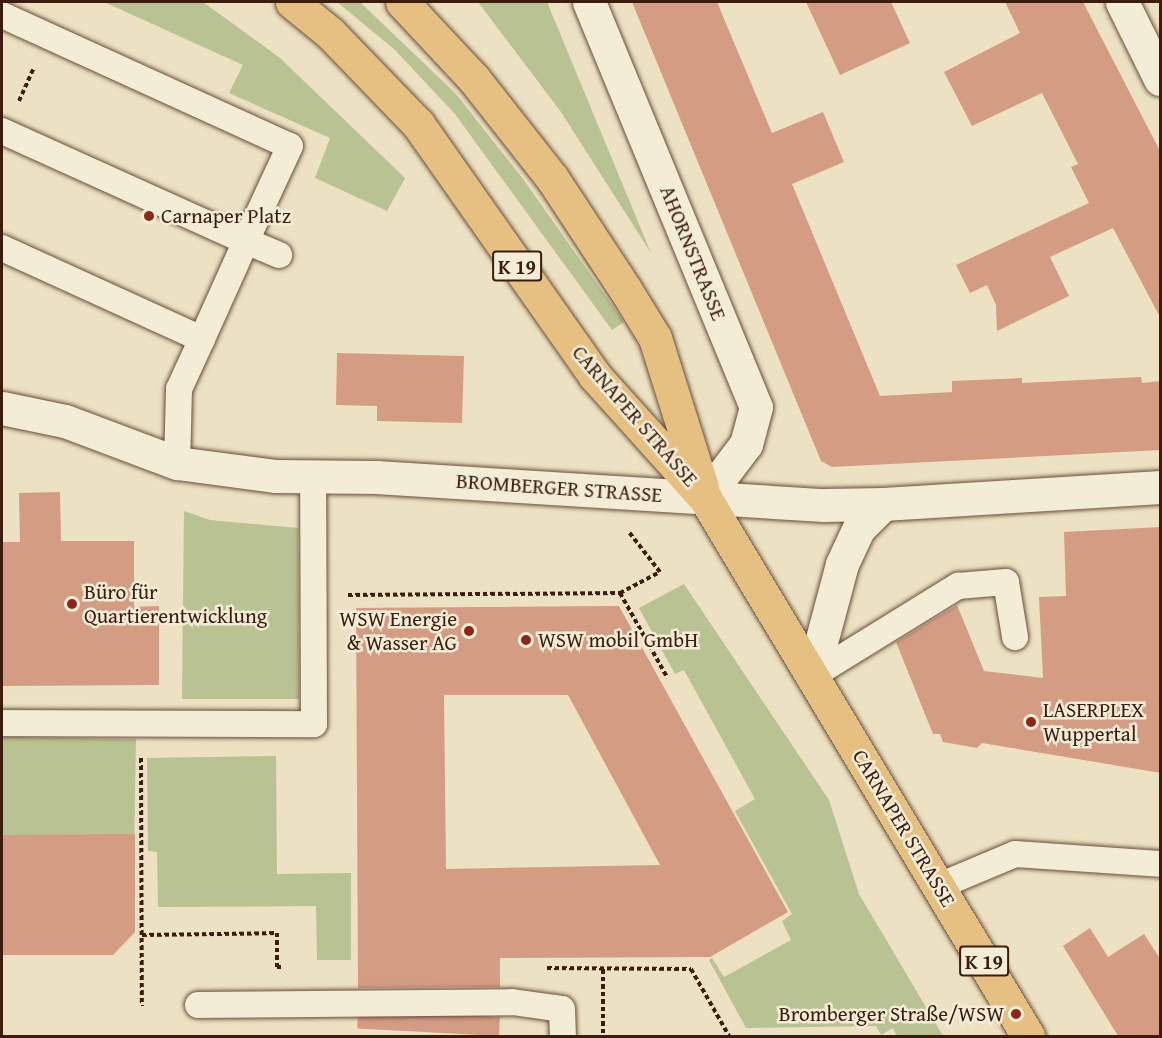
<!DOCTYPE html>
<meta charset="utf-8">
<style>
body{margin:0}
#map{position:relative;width:1162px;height:1038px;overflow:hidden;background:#ece1c2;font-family:"Gentium Book Plus",serif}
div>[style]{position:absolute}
.green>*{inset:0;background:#b9c292;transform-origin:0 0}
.building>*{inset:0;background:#d59c84;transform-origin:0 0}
.path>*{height:4px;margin-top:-2px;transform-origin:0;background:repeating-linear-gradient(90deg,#3c1c0d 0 4.5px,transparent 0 7.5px)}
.roads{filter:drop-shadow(0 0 2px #684d3a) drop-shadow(0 0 2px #684d3a)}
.lane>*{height:26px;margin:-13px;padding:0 13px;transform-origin:13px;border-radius:13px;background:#f3ecd7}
.street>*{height:33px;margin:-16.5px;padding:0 16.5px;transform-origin:16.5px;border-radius:16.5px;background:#f3ecd7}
.primary>*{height:33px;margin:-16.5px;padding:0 16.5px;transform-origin:16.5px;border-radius:16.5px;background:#e6c081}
.dots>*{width:16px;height:16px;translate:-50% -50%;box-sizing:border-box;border:3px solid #f3ecd7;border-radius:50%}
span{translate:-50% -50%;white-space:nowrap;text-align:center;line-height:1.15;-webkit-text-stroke:5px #f3ecd7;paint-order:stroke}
.shield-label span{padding:2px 4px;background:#f3ecd7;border:2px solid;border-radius:4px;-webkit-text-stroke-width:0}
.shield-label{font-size:20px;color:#3c1c0d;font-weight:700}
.poi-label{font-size:21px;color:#3c1c0d}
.left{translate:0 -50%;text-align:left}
.right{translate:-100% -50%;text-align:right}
.street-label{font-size:21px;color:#3c1c0d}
.frame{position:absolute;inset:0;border:3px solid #3c1c0d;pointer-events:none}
</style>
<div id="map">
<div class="green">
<i style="clip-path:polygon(104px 2px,203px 2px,280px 58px,405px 178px,387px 211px,315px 178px,330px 138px,229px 93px,243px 65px)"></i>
<i style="clip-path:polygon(337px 2px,360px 2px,456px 94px,523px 179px,624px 322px,612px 330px,455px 114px,395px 50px)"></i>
<i style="clip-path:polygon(478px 2px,547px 2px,651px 253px,561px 112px)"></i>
<i style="clip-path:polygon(184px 511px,210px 520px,298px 528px,299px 699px,182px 699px)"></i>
<i style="clip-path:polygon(684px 584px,829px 800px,859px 894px,943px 1036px,897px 1036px,893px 1028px,881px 1035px,876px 1026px,746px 1028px,709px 960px,712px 958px,724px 977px,791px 940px,782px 921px,792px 914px,735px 811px,755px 799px,684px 670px,675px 674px,639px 608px)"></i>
<i style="left:2px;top:737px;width:134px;height:98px;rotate:1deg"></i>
<i style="clip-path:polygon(276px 756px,277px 874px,351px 873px,351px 960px,317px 960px,316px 906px,158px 907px,157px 852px,148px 851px,147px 758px)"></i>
</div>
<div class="building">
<i style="clip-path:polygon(632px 2px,717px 2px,772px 133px,823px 112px,844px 162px,792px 184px,880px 396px,952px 392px,952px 381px,1022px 378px,1022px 383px,1141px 377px,1142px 383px,1161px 381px,1161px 450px,832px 467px,821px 461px)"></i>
<i style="clip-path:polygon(806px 2px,891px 2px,910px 43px,840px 75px)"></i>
<i style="clip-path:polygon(1005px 2px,1083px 2px,1161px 153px,1161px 319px,1113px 228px,1050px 257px,1069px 296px,997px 331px,996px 305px,987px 285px,970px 293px,956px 265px,1089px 203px,1071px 167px,1078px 164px,1042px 93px,972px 126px,944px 72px,1020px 33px)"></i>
<i style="clip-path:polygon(337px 353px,464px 356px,462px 423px,377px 421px,377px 406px,336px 405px)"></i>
<i style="clip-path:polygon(60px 492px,61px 541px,134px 541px,134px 607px,159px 606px,159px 685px,2px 686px,2px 542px,20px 542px,19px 493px)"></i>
<i style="clip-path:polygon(1161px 527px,1161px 773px,982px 743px,977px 748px,943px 742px,940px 734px,933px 734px,896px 642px,957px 605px,984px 671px,1043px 678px,1039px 597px,1066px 596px,1064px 532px)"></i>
<i style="clip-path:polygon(evenodd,619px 606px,788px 912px,710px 957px,500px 958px,500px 987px,358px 988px,356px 608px,619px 606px,444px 695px,568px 695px,660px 865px,446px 869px,444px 695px)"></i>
<i style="clip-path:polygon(135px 834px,135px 932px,113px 955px,2px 955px,2px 835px)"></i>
<i style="clip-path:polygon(1090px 928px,1108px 957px,1144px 934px,1161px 960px,1161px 1036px,1118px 1036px,1063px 946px)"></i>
<i style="left:500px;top:1017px;width:19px;height:142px;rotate:93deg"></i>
</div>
<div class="path">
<i style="left:19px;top:101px;width:37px;rotate:-66deg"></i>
<i style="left:620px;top:593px;width:96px;rotate:60.8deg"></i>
<i style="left:348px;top:595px;width:272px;rotate:-0.4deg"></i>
<i style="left:620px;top:593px;width:45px;rotate:-27.7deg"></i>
<i style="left:660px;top:572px;width:51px;rotate:-127.8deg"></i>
<i style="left:141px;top:758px;width:248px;rotate:89.8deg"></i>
<i style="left:142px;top:935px;width:135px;rotate:-0.8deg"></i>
<i style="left:277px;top:933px;width:34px;rotate:90deg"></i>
<i style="left:277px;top:967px;width:4px"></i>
<i style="left:547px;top:968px;width:144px;rotate:0.4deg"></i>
<i style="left:691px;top:969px;width:77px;rotate:60.4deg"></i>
<i style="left:603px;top:969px;width:67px;rotate:90deg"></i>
</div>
<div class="roads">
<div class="lane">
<i style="left:2px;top:15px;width:316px;rotate:24.5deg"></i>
<i style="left:290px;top:146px;width:105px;rotate:114.9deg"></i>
<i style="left:246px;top:241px;width:36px;rotate:23deg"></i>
<i style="left:2px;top:131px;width:268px;rotate:24.3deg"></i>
<i style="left:246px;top:241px;width:107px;rotate:114.2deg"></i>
<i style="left:2px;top:248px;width:220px;rotate:24.5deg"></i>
<i style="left:202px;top:339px;width:55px;rotate:114.7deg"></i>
<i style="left:179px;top:389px;width:74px;rotate:91.5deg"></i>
<i style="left:812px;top:676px;width:172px;rotate:-31.7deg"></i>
<i style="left:958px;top:586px;width:48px;rotate:-4.8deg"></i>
<i style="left:1006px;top:582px;width:56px;rotate:80.7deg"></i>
<i style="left:2px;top:723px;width:312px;rotate:0.2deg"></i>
<i style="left:314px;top:724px;width:248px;rotate:-90.2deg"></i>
<i style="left:939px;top:886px;width:82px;rotate:-22.8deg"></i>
<i style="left:1015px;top:854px;width:145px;rotate:3.9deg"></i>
<i style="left:198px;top:1005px;width:314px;rotate:-0.5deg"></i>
<i style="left:512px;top:1002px;width:50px;rotate:8deg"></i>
<i style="left:562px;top:1009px;width:27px;rotate:88deg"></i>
</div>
<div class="street">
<i style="left:589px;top:2px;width:438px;rotate:67.6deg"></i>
<i style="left:756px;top:407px;width:38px;rotate:105deg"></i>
<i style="left:746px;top:444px;width:68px;rotate:127.2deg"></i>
<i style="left:1122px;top:2px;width:86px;rotate:63.7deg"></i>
<i style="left:2px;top:408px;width:64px;rotate:11.7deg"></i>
<i style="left:65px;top:421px;width:120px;rotate:20.6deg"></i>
<i style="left:177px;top:463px;width:100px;rotate:7.5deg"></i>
<i style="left:276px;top:476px;width:100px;rotate:0.6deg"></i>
<i style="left:376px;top:477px;width:448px;rotate:3.6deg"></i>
<i style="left:823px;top:505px;width:60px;rotate:-1deg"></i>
<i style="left:883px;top:504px;width:278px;rotate:-3.5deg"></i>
<i style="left:812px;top:676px;width:116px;rotate:-75deg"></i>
<i style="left:842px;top:564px;width:40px;rotate:-65deg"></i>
<i style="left:859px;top:528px;width:34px;rotate:-45deg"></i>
</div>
<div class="primary">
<i style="left:292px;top:2px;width:49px;rotate:39.2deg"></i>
<i style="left:330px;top:33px;width:127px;rotate:46deg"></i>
<i style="left:418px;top:124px;width:308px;rotate:54.9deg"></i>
<i style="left:595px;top:376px;width:164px;rotate:48deg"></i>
<i style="left:705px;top:498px;width:628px;rotate:59.02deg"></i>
<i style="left:402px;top:2px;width:105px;rotate:46.9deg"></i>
<i style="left:474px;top:79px;width:126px;rotate:51.8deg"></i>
<i style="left:552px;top:178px;width:133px;rotate:56.7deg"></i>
<i style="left:625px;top:289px;width:57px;rotate:58.5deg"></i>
<i style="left:655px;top:338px;width:156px;rotate:72.5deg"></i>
</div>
</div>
<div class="dots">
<i style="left:149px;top:216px;background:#8f2418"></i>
<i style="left:72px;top:604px;background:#8f2418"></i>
<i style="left:469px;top:631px;background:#8f2418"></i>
<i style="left:526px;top:640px;background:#8f2418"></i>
<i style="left:1031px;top:722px;background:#8f2418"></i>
<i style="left:1016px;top:1014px;background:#8f2418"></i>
</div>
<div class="shield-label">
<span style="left:517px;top:266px">K 19</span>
<span style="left:984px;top:961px">K 19</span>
</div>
<div class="poi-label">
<span class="left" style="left:161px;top:216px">Carnaper Platz</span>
<span class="left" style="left:84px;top:604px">Büro für<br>Quartierentwicklung</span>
<span class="right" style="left:457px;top:631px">WSW Energie<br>&amp; Wasser AG</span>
<span class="left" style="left:538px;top:640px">WSW mobil GmbH</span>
<span class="left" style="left:1043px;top:722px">LASERPLEX<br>Wuppertal</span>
<span class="right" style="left:1004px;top:1014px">Bromberger Straße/WSW</span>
</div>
<div class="street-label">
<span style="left:693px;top:253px;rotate:68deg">AHORNSTRASSE</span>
<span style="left:635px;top:416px;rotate:49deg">CARNAPER STRASSE</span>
<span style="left:559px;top:488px;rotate:4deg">BROMBERGER STRASSE</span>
<span style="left:904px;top:828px;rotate:59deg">CARNAPER STRASSE</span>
</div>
<div class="frame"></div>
</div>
